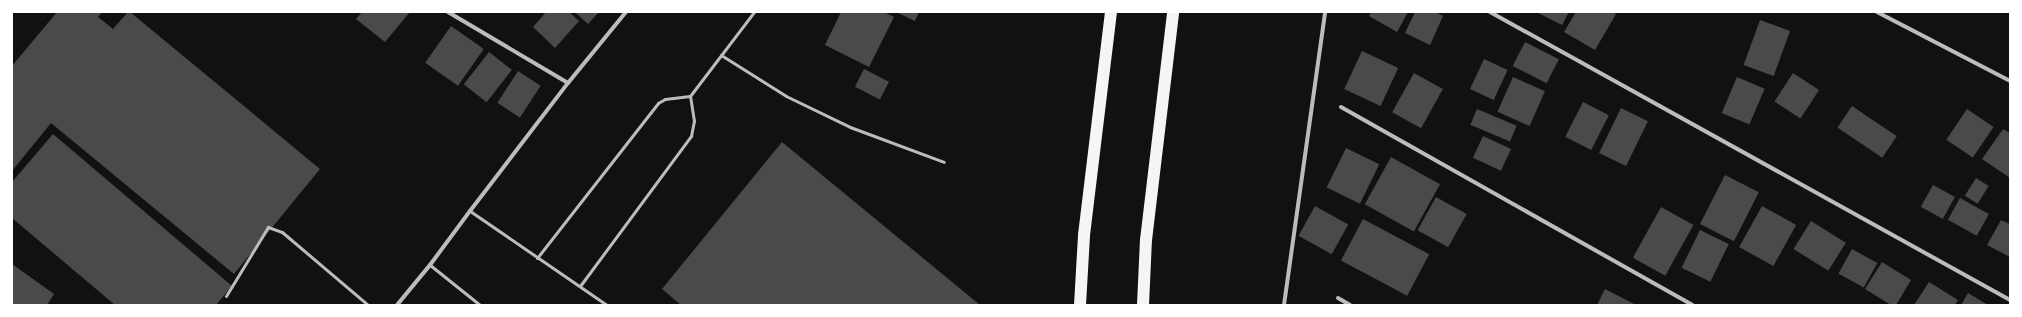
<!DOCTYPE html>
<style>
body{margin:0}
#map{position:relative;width:2022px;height:317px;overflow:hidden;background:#111;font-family:Arial,sans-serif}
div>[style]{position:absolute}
.building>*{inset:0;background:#4a4a4a;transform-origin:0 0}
.service>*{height:3px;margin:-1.5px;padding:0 1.5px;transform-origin:1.5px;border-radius:1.5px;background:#bcbcbc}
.minor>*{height:4px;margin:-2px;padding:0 2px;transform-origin:2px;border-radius:2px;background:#bcbcbc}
.motorway>*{height:12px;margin:-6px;padding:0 6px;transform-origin:6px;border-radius:6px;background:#f5f5f5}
span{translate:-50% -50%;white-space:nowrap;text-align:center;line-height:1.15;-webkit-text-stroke:3.5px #fff;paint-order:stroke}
.frame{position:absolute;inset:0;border:13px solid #fff;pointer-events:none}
</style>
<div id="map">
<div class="building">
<i style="clip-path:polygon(57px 12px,102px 12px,98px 17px,113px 29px,128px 12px,130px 12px,320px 169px,234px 274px,51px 123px,12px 171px,12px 66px)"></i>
<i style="clip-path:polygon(362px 12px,410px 12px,385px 42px,356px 19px)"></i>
<i style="clip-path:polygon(546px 12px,569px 12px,579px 21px,555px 48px,533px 27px)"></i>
<i style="clip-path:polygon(575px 12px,599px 12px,588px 24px)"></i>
<i style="clip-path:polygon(841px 12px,884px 12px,894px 17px,869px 67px,825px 45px)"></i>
<i style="clip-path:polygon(896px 12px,919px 12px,915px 21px)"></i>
<i style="clip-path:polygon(1371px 12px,1408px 12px,1397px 32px,1369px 16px)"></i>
<i style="clip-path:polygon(1415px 12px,1435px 12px,1443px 16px,1430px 45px,1405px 33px)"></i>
<i style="clip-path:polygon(1536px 12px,1569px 12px,1562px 25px)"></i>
<i style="clip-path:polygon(1576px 12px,1613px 12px,1616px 14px,1595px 50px,1564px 32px)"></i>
<i style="left:1760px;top:20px;width:32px;height:48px;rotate:20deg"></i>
<i style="left:451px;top:26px;width:40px;height:45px;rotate:35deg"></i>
<i style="left:1525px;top:42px;width:38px;height:27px;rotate:27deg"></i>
<i style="left:1362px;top:51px;width:40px;height:42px;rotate:25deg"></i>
<i style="left:489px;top:52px;width:29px;height:41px;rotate:38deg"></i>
<i style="left:1484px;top:59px;width:26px;height:33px;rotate:25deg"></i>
<i style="left:864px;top:69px;width:28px;height:20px;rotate:27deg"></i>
<i style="left:518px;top:71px;width:27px;height:38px;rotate:33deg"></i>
<i style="left:1414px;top:73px;width:33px;height:45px;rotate:29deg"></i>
<i style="left:1793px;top:73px;width:31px;height:34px;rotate:33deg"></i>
<i style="left:1513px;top:77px;width:35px;height:38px;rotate:24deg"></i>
<i style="left:1737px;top:77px;width:30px;height:39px;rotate:23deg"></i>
<i style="left:1583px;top:102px;width:29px;height:39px;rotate:27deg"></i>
<i style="left:1852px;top:106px;width:54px;height:26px;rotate:34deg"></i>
<i style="left:1621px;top:108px;width:30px;height:50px;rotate:26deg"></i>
<i style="left:1477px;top:109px;width:43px;height:17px;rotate:23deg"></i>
<i style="left:1967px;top:109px;width:32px;height:37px;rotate:34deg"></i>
<i style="clip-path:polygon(2003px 129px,2010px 133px,2010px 178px,1982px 159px)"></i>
<i style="clip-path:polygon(53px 134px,232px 286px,216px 305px,115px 305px,12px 218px,12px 182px)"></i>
<i style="left:1483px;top:136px;width:31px;height:24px;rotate:25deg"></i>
<i style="clip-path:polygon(782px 142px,980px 305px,681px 305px,662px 289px)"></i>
<i style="left:1346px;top:148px;width:37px;height:44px;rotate:26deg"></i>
<i style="left:1391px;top:157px;width:56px;height:54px;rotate:29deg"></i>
<i style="left:1725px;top:175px;width:38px;height:55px;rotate:27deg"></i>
<i style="left:1976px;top:178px;width:15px;height:21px;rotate:32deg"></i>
<i style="left:1933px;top:185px;width:25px;height:25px;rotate:29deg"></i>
<i style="left:1436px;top:197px;width:35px;height:38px;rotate:29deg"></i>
<i style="left:1960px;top:198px;width:33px;height:25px;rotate:29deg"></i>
<i style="left:1315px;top:206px;width:38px;height:34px;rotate:29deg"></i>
<i style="left:1762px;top:206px;width:39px;height:47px;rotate:29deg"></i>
<i style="left:1661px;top:207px;width:37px;height:58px;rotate:29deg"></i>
<i style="left:1363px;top:219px;width:75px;height:47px;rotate:28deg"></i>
<i style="clip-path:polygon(2001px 220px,2010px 224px,2010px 257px,1987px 245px)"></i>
<i style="left:1811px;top:221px;width:41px;height:33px;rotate:32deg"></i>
<i style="left:1700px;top:230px;width:32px;height:42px;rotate:26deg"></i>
<i style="left:1852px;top:249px;width:29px;height:28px;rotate:29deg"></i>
<i style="clip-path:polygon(1882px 262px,1911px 280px,1896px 305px,1891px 305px,1865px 289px)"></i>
<i style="clip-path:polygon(12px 264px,54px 294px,47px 305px,12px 305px)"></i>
<i style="clip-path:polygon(1929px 282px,1958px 300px,1955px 305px,1914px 305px)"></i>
<i style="clip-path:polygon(1605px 289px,1636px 305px,1597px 305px)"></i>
<i style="clip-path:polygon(1968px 293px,1988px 305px,1961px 305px)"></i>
</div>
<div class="service">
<i style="left:721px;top:55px;width:77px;rotate:32.2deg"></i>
<i style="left:786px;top:96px;width:71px;rotate:25.8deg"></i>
<i style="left:850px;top:127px;width:100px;rotate:20.4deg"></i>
<i style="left:470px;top:211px;width:166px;rotate:34.5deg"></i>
<i style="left:537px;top:258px;width:197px;rotate:-52deg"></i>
<i style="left:658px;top:103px;width:8px;rotate:-30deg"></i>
<i style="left:665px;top:99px;width:25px;rotate:-7deg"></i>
<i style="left:430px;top:265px;width:64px;rotate:38.7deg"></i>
<i style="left:580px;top:286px;width:187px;rotate:-53.5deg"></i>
<i style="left:691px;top:136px;width:15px;rotate:-79deg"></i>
<i style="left:694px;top:121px;width:25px;rotate:-99deg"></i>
<i style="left:690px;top:96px;width:106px;rotate:-52.7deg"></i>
<i style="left:226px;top:296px;width:81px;rotate:-58.7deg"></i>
<i style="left:268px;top:227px;width:15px;rotate:20deg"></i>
<i style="left:282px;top:232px;width:113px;rotate:40.3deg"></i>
</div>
<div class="minor">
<i style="left:448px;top:12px;width:139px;rotate:30.6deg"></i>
<i style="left:1490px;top:12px;width:594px;rotate:28.98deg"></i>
<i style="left:1877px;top:12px;width:150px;rotate:27.4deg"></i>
<i style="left:1341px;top:107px;width:403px;rotate:29.4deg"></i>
<i style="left:1338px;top:298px;width:14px;rotate:30deg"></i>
<i style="left:397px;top:305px;width:52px;rotate:-50.5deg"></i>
<i style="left:430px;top:265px;width:67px;rotate:-53.5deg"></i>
<i style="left:470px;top:211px;width:161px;rotate:-52.6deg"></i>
<i style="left:568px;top:83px;width:92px;rotate:-50.8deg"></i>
<i style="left:1284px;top:305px;width:296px;rotate:-82deg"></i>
</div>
<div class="motorway">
<i style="left:1080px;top:305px;width:70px;rotate:-86.7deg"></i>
<i style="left:1084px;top:235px;width:225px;rotate:-83.1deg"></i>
<i style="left:1143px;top:305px;width:65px;rotate:-87.4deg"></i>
<i style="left:1146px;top:240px;width:230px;rotate:-83.2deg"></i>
</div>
<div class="frame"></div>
</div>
